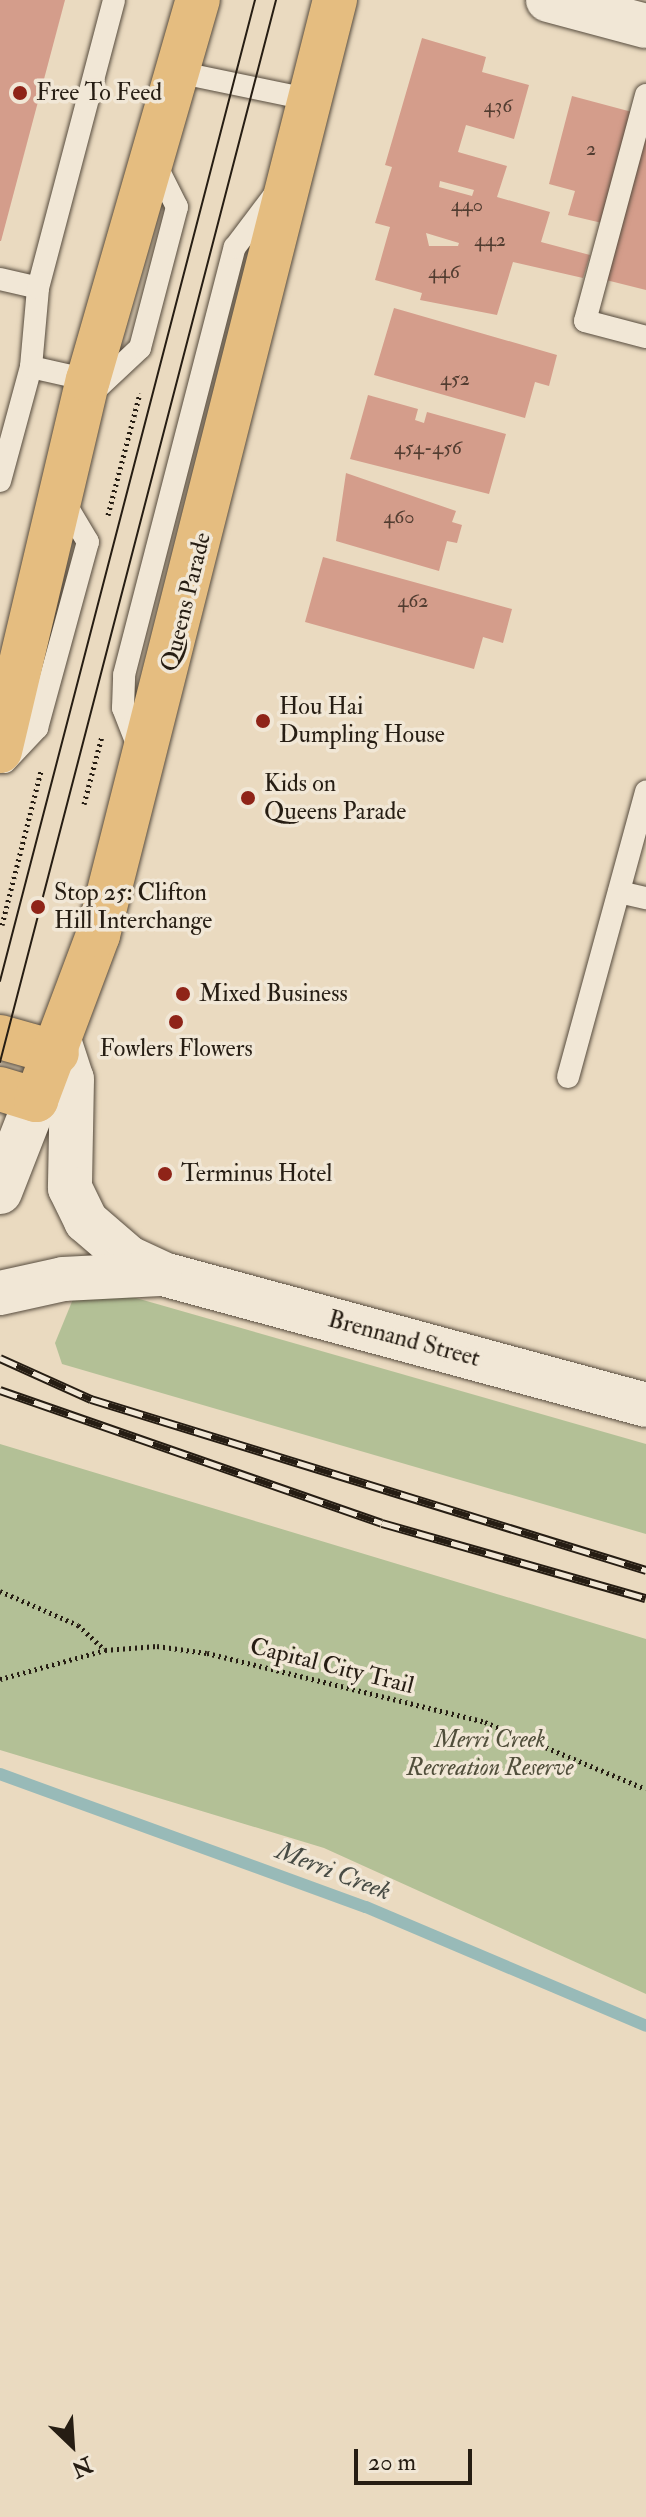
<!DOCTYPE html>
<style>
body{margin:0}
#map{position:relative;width:646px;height:2517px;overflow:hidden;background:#eadac0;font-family:"IM FELL Double Pica",serif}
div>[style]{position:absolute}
.green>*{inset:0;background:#b3c096}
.stream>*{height:12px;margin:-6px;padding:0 6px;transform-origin:6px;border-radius:6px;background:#98bab8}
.building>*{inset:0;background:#d49d8b}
.path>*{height:5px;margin-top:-2.5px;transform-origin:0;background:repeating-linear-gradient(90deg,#261d13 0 2px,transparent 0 6px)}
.roads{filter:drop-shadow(0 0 2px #574c3e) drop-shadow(0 0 2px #574c3e)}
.lane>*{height:22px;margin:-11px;padding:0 11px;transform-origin:11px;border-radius:11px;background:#f1e7d6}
.street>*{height:44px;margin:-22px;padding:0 22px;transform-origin:22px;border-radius:22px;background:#f1e7d6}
.secondary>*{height:44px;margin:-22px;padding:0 22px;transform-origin:22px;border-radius:22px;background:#f1e7d6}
.primary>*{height:44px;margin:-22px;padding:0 22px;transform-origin:22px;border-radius:22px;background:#e5bd80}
.tram>*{height:2px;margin:-1px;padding:0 1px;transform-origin:1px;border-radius:1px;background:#261d13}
.rail>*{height:9px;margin-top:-4.5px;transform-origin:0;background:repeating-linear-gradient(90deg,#f1e7d6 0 18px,#261d13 0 36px);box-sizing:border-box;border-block:2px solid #261d13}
.dots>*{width:22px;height:22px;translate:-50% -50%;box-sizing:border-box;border:4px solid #f1e7d6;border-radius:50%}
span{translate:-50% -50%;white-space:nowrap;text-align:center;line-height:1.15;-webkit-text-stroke:7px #f1e7d6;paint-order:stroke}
.number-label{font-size:20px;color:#523d31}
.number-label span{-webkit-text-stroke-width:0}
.poi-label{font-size:24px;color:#261d13}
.left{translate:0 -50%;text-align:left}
.street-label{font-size:24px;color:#261d13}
.park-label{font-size:24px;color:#504e3a;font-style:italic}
.water-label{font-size:26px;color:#484c45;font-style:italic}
.north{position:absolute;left:32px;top:2405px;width:80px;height:80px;-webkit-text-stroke:6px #f1e7d6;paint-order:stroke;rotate:155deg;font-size:22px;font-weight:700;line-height:32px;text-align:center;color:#261d13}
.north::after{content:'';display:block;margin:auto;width:28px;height:36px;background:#261d13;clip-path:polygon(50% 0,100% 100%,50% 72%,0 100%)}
.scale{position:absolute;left:354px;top:2449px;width:118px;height:36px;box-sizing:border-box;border:4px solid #261d13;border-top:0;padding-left:10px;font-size:24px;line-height:28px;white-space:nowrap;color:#261d13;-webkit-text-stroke:6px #f1e7d6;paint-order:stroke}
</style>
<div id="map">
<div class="green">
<i style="clip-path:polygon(80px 1282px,646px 1444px,646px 1534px,62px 1364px,55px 1343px)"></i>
<i style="clip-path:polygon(0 1444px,646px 1639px,646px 1994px,324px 1848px,0 1750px)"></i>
</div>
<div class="stream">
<i style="left:0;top:1774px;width:389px;rotate:20deg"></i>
<i style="left:366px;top:1907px;width:304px;rotate:23deg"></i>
</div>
<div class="building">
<i style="clip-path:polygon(0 0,65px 0,1px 241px,0 241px)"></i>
<i style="clip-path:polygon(evenodd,422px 38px,486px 57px,482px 72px,529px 85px,514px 139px,466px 125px,458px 152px,507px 166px,497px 197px,550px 212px,541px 242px,590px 255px,583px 278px,513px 262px,497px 315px,420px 300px,422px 293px,375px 280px,390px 227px,375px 223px,392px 167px,385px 165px,422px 38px,440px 181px,474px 190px,472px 196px,439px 187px,440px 181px,422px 38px,426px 233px,459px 243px,458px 246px,429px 246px,426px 233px)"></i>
<i style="clip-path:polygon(572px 96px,632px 112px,602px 223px,568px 215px,575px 191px,549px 184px)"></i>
<i style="clip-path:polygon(646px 135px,646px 290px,606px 280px)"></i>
<i style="clip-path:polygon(394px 308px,557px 355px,549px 386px,535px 382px,525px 418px,374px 375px)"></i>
<i style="clip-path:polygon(368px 395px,418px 409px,415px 420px,424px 423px,427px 412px,506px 434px,489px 494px,350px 459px)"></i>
<i style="clip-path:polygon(346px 473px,456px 511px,452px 522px,462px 525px,457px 543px,447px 541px,439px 571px,336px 541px)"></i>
<i style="clip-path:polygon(323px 557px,512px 609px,503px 643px,483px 637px,474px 669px,305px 622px)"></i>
</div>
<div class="path">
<i style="left:108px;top:515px;width:126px;rotate:-75.3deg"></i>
<i style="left:84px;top:804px;width:70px;rotate:-75.2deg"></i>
<i style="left:2px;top:925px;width:159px;rotate:-75.8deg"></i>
<i style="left:0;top:1591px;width:85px;rotate:23.6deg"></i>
<i style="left:78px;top:1625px;width:35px;rotate:43deg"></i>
<i style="left:0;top:1679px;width:109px;rotate:-15.4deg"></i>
<i style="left:105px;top:1650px;width:52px;rotate:-4.4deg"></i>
<i style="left:157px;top:1646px;width:50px;rotate:8deg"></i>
<i style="left:207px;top:1653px;width:286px;rotate:13.9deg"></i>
<i style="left:485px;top:1722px;width:174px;rotate:22.6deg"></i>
</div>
<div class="roads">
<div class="lane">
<i style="left:177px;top:72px;width:133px;rotate:11.7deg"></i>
<i style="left:646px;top:95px;width:234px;rotate:105.1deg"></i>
<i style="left:585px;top:321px;width:63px;rotate:14.7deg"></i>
<i style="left:0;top:279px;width:39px;rotate:13deg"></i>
<i style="left:31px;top:367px;width:58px;rotate:12.8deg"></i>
<i style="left:91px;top:394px;width:67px;rotate:-43.2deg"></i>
<i style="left:140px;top:348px;width:146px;rotate:-75.3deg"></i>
<i style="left:177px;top:207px;width:51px;rotate:-116.6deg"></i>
<i style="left:0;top:481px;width:118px;rotate:-74.8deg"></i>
<i style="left:31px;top:367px;width:79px;rotate:-84.9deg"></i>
<i style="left:38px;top:288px;width:298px;rotate:-75.2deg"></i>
<i style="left:139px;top:749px;width:44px;rotate:-111.3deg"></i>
<i style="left:123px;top:708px;width:33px;rotate:-88deg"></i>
<i style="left:124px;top:675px;width:442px;rotate:-75.5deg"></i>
<i style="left:235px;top:247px;width:66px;rotate:-53deg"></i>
<i style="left:5px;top:762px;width:47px;rotate:-46.7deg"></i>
<i style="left:37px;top:728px;width:193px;rotate:-74.7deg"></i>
<i style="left:88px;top:542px;width:55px;rotate:-120.8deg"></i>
<i style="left:619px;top:892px;width:28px;rotate:13deg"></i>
<i style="left:568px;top:1077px;width:296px;rotate:-74.7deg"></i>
</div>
<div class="street">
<i style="left:60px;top:1043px;width:38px;rotate:72deg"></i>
<i style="left:72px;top:1079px;width:109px;rotate:91.1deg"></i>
<i style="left:70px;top:1188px;width:37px;rotate:64deg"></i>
<i style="left:86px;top:1221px;width:57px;rotate:40.7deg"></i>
<i style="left:129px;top:1258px;width:38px;rotate:25deg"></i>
<i style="left:163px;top:1274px;width:500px;rotate:15.17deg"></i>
<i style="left:0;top:1293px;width:65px;rotate:-12.5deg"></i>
<i style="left:63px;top:1279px;width:97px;rotate:-3deg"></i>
</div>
<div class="secondary">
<i style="left:548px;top:0;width:101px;rotate:14.9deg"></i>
<i style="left:0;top:1192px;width:99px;rotate:-68.6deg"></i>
</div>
<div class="primary">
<i style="left:0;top:751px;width:381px;rotate:-76.7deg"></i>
<i style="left:88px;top:380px;width:396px;rotate:-73.9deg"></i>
<i style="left:0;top:1037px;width:59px;rotate:15.7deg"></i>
<i style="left:0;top:1089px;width:38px;rotate:17deg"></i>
<i style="left:36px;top:1100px;width:176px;rotate:-69.4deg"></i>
<i style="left:98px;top:935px;width:965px;rotate:-75.78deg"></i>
</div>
</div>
<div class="tram">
<i style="left:0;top:981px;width:1014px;rotate:-75.43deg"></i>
<i style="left:0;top:1062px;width:1097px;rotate:-75.43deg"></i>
</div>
<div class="rail">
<i style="left:0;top:1358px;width:100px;rotate:24.3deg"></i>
<i style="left:91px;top:1399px;width:581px;rotate:17.12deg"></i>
<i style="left:0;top:1390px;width:404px;rotate:19.2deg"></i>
<i style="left:382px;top:1523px;width:274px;rotate:15.9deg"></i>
</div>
<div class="dots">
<i style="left:20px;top:93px;background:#8f2418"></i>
<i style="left:263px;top:721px;background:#8f2418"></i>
<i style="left:248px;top:798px;background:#8f2418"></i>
<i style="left:38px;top:907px;background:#8f2418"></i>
<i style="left:183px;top:994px;background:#8f2418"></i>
<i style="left:176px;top:1022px;background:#8f2418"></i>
<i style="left:165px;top:1174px;background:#8f2418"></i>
</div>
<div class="number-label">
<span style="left:498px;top:105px">436</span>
<span style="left:591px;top:148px">2</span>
<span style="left:467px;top:204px">440</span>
<span style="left:490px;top:239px">442</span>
<span style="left:444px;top:271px">446</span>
<span style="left:455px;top:378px">452</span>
<span style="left:428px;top:447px">454-456</span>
<span style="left:399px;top:516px">460</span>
<span style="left:413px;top:600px">462</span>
</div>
<div class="poi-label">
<span class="left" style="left:36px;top:93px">Free To Feed</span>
<span class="left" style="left:279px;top:721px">Hou Hai<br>Dumpling House</span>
<span class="left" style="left:264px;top:798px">Kids on<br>Queens Parade</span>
<span class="left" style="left:54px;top:907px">Stop 25: Clifton<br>Hill Interchange</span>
<span class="left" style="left:199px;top:994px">Mixed Business</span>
<span style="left:176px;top:1049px">Fowlers Flowers</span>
<span class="left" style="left:181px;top:1174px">Terminus Hotel</span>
</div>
<div class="street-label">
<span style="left:186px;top:602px;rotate:-76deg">Queens Parade</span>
<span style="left:404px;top:1339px;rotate:15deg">Brennand Street</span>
<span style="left:332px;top:1666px;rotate:14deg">Capital City Trail</span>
</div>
<div class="park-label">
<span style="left:490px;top:1754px">Merri Creek<br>Recreation Reserve</span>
</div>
<div class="water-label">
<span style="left:333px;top:1872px;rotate:21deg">Merri Creek</span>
</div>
<div class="north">N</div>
<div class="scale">20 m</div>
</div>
